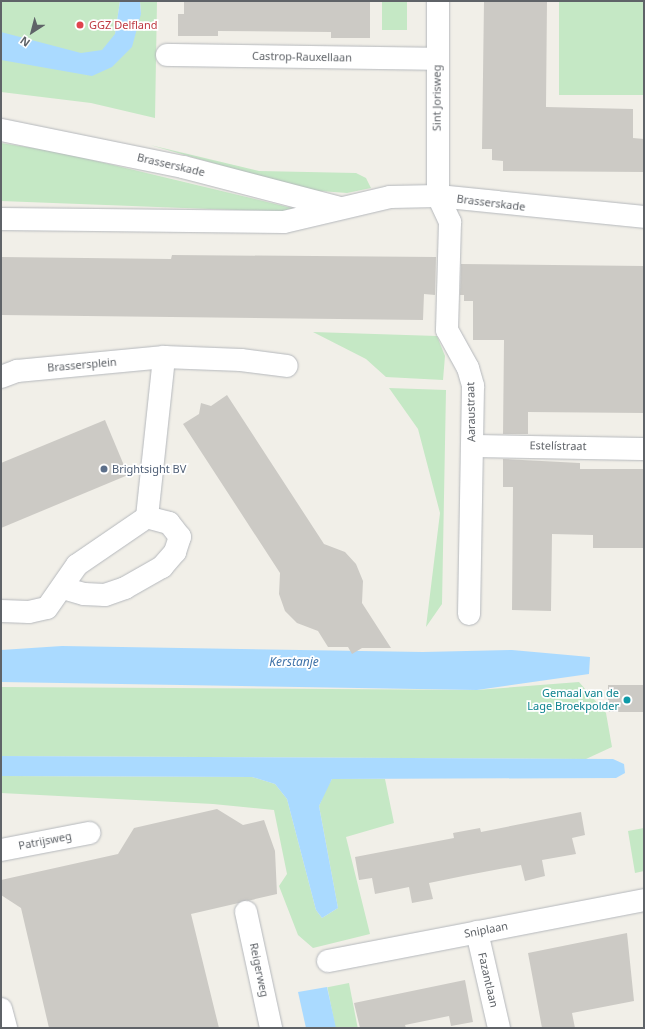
<!DOCTYPE html>
<meta charset="utf-8">
<style>
body{margin:0}
#map{position:relative;width:645px;height:1029px;overflow:hidden;background:#f1efe8;font-family:"Noto Sans",sans-serif}
div>[style]{position:absolute}
.green>*{inset:0;background:#c5e8c5;transform-origin:0 0}
.water>*{inset:0;background:#aadaff}
.building>*{inset:0;background:#cccac5;transform-origin:0 0}
.roads{filter:drop-shadow(0 0 1px #b5b8bc) drop-shadow(0 0 1px #b5b8bc)}
.minor>*{height:22px;margin:-11px;padding:0 11px;transform-origin:11px;border-radius:11px;background:#fff}
.dots>*{width:11px;height:11px;translate:-50% -50%;box-sizing:border-box;border:2px solid #fff;border-radius:50%}
span{translate:-50% -50%;white-space:nowrap;text-align:center;line-height:1.15;-webkit-text-stroke:3.5px #fff;paint-order:stroke}
.health-label{font-size:11px;color:#be3a42}
.left{translate:0 -50%;text-align:left}
.street-label{font-size:11px;color:#5f6368}
.service-label{font-size:11px;color:#4e5e75}
.culture-label{font-size:11px;color:#0d838f}
.right{translate:-100% -50%;text-align:right}
.water-label{font-size:12px;color:#4174aa;font-style:italic}
.frame{position:absolute;inset:0;border:2px solid #5f6368;pointer-events:none}
.north{position:absolute;left:12px;top:12px;width:40px;height:40px;-webkit-text-stroke:3px #fff;paint-order:stroke;rotate:216deg;font-size:11px;font-weight:700;line-height:16px;text-align:center;color:#5f6368}
.north::after{content:'';display:block;margin:auto;width:14px;height:18px;background:#5f6368;clip-path:polygon(50% 0,100% 100%,50% 72%,0 100%)}
</style>
<div id="map">
<div class="green">
<i style="clip-path:polygon(1px 1px,120px 1px,115px 35px,86px 76px,141px 14px,140px 1px,157px 1px,155px 118px,91px 103px,1px 92px)"></i>
<i style="left:382px;top:1px;width:25px;height:29px"></i>
<i style="left:559px;top:1px;width:85px;height:94px"></i>
<i style="clip-path:polygon(1px 143px,59px 152px,292px 208px,291px 212px,1px 201px)"></i>
<i style="clip-path:polygon(150px 145px,259px 171px,356px 173px,366px 178px,371px 188px,347px 193px,307px 190px)"></i>
<i style="clip-path:polygon(313px 332px,437px 336px,445px 356px,443px 380px,386px 377px,366px 359px)"></i>
<i style="clip-path:polygon(389px 388px,446px 390px,442px 604px,426px 627px,440px 513px,418px 429px)"></i>
<i style="clip-path:polygon(579px 682px,606px 713px,612px 747px,586px 759px,1px 756px,1px 687px,477px 690px)"></i>
<i style="clip-path:polygon(1px 776px,252px 777px,275px 784px,287px 799px,316px 910px,322px 918px,338px 908px,319px 806px,326px 789px,332px 779px,385px 779px,394px 823px,346px 837px,370px 934px,313px 948px,298px 935px,279px 886px,287px 874px,274px 810px,213px 804px,1px 793px)"></i>
<i style="clip-path:polygon(644px 828px,644px 871px,635px 873px,628px 831px)"></i>
<i style="left:349px;top:983px;width:46px;height:22px;rotate:79deg"></i>
</div>
<div class="water">
<i style="clip-path:polygon(120px 1px,140px 1px,141px 14px,132px 47px,112px 67px,92px 76px,1px 60px,1px 32px,81px 53px,102px 50px,115px 34px)"></i>
<i style="clip-path:polygon(62px 646px,423px 652px,512px 650px,590px 657px,589px 674px,477px 690px,1px 682px,1px 650px)"></i>
<i style="clip-path:polygon(1px 756px,613px 759px,624px 764px,625px 773px,616px 778px,332px 779px,319px 806px,338px 908px,322px 918px,316px 910px,287px 799px,275px 784px,252px 777px,1px 776px)"></i>
<i style="clip-path:polygon(327px 987px,336px 1028px,306px 1028px,298px 992px)"></i>
</div>
<div class="building">
<i style="clip-path:polygon(184px 1px,370px 1px,370px 38px,331px 38px,331px 32px,218px 31px,218px 36px,178px 36px,178px 14px,184px 14px)"></i>
<i style="clip-path:polygon(484px 1px,547px 1px,546px 107px,633px 109px,633px 138px,644px 139px,644px 172px,503px 171px,503px 161px,492px 160px,492px 149px,482px 149px)"></i>
<i style="clip-path:polygon(172px 255px,436px 257px,435px 295px,424px 294px,423px 320px,1px 315px,1px 257px,171px 259px)"></i>
<i style="clip-path:polygon(461px 264px,644px 266px,644px 413px,528px 412px,528px 434px,503px 434px,504px 340px,473px 340px,473px 301px,464px 301px,464px 295px,460px 295px)"></i>
<i style="clip-path:polygon(227px 395px,324px 544px,345px 552px,356px 564px,363px 581px,362px 603px,391px 648px,362px 648px,352px 654px,348px 647px,328px 647px,318px 631px,297px 623px,285px 611px,279px 594px,280px 573px,183px 424px,199px 414px,201px 403px,211px 406px)"></i>
<i style="clip-path:polygon(105px 420px,128px 475px,1px 528px,1px 463px)"></i>
<i style="clip-path:polygon(503px 459px,580px 463px,580px 469px,644px 469px,644px 548px,593px 548px,593px 535px,552px 534px,551px 611px,512px 610px,513px 487px,503px 487px)"></i>
<i style="left:644px;top:685px;width:27px;height:36px;rotate:90deg"></i>
<i style="clip-path:polygon(217px 809px,243px 825px,264px 820px,275px 851px,277px 894px,191px 914px,219px 1028px,49px 1028px,21px 908px,1px 895px,1px 880px,118px 854px,134px 828px)"></i>
<i style="clip-path:polygon(581px 812px,585px 835px,572px 838px,576px 854px,542px 860px,545px 876px,525px 881px,521px 865px,468px 875px,429px 883px,433px 899px,412px 903px,409px 887px,375px 894px,372px 878px,359px 880px,355px 857px,454px 838px,453px 833px,480px 828px,481px 832px)"></i>
<i style="clip-path:polygon(627px 933px,634px 1001px,572px 1013px,575px 1028px,542px 1028px,528px 953px)"></i>
<i style="clip-path:polygon(465px 980px,473px 1022px,451px 1026px,449px 1016px,405px 1025px,406px 1028px,360px 1028px,354px 1003px)"></i>
</div>
<div class="roads">
<div class="minor">
<i style="left:438px;top:1px;width:195px;rotate:90deg"></i>
<i style="left:438px;top:196px;width:29px;rotate:65deg"></i>
<i style="left:450px;top:222px;width:108px;rotate:91.6deg"></i>
<i style="left:447px;top:330px;width:43px;rotate:61.1deg"></i>
<i style="left:468px;top:368px;width:19px;rotate:74deg"></i>
<i style="left:473px;top:386px;width:228px;rotate:91deg"></i>
<i style="left:167px;top:55px;width:270px;rotate:0.8deg"></i>
<i style="left:1px;top:130px;width:186px;rotate:11.5deg"></i>
<i style="left:183px;top:167px;width:159px;rotate:14.6deg"></i>
<i style="left:1px;top:219px;width:283px;rotate:0.6deg"></i>
<i style="left:284px;top:222px;width:109px;rotate:-13.3deg"></i>
<i style="left:390px;top:197px;width:48px;rotate:-1.2deg"></i>
<i style="left:438px;top:196px;width:207px;rotate:5.8deg"></i>
<i style="left:1px;top:377px;width:17px;rotate:-21deg"></i>
<i style="left:17px;top:371px;width:148px;rotate:-5.4deg"></i>
<i style="left:164px;top:357px;width:77px;rotate:2.2deg"></i>
<i style="left:241px;top:360px;width:46px;rotate:7.4deg"></i>
<i style="left:472px;top:446px;width:172px;rotate:1deg"></i>
<i style="left:63px;top:588px;width:22px;rotate:16deg"></i>
<i style="left:84px;top:594px;width:21px;rotate:3deg"></i>
<i style="left:105px;top:595px;width:21px;rotate:-19deg"></i>
<i style="left:125px;top:588px;width:43px;rotate:-29.6deg"></i>
<i style="left:162px;top:567px;width:20px;rotate:-49deg"></i>
<i style="left:175px;top:552px;width:16px;rotate:-72deg"></i>
<i style="left:180px;top:537px;width:18px;rotate:-128deg"></i>
<i style="left:169px;top:523px;width:23px;rotate:-165deg"></i>
<i style="left:1px;top:611px;width:28px;rotate:2deg"></i>
<i style="left:29px;top:612px;width:18px;rotate:-13deg"></i>
<i style="left:47px;top:608px;width:52px;rotate:-55.1deg"></i>
<i style="left:77px;top:565px;width:85px;rotate:-34.4deg"></i>
<i style="left:147px;top:517px;width:161px;rotate:-83.9deg"></i>
<i style="left:1px;top:850px;width:90px;rotate:-10.9deg"></i>
<i style="left:246px;top:912px;width:119px;rotate:77.8deg"></i>
<i style="left:477px;top:932px;width:98px;rotate:77.1deg"></i>
<i style="left:328px;top:961px;width:322px;rotate:-10.9deg"></i>
<i style="left:1px;top:1009px;width:20px;rotate:75deg"></i>
</div>
</div>
<div class="dots">
<i style="left:80px;top:25px;background:#e0444e"></i>
<i style="left:104px;top:469px;background:#5c6f8a"></i>
<i style="left:627px;top:700px;background:#0f9aa8"></i>
</div>
<div class="health-label">
<span class="left" style="left:89px;top:25px">GGZ Delfland</span>
</div>
<div class="street-label">
<span style="left:302px;top:57px;rotate:1deg">Castrop-Rauxellaan</span>
<span style="left:437px;top:98px;rotate:-90deg">Sint Jorisweg</span>
<span style="left:171px;top:165px;rotate:13deg">Brasserskade</span>
<span style="left:491px;top:203px;rotate:7deg">Brasserskade</span>
<span style="left:82px;top:365px;rotate:-5deg">Brassersplein</span>
<span style="left:471px;top:412px;rotate:-91deg">Aaraustraat</span>
<span style="left:558px;top:446px;rotate:1deg">Estelístraat</span>
<span style="left:45px;top:841px;rotate:-11deg">Patrijsweg</span>
<span style="left:486px;top:930px;rotate:-11deg">Sniplaan</span>
<span style="left:259px;top:970px;rotate:78deg">Reigerweg</span>
<span style="left:488px;top:980px;rotate:77deg">Fazantlaan</span>
</div>
<div class="service-label">
<span class="left" style="left:112px;top:469px">Brightsight BV</span>
</div>
<div class="culture-label">
<span class="right" style="left:619px;top:700px">Gemaal van de<br>Lage Broekpolder</span>
</div>
<div class="water-label">
<span style="left:294px;top:662px">Kerstanje</span>
</div>
<div class="frame"></div>
<div class="north">N</div>
</div>
